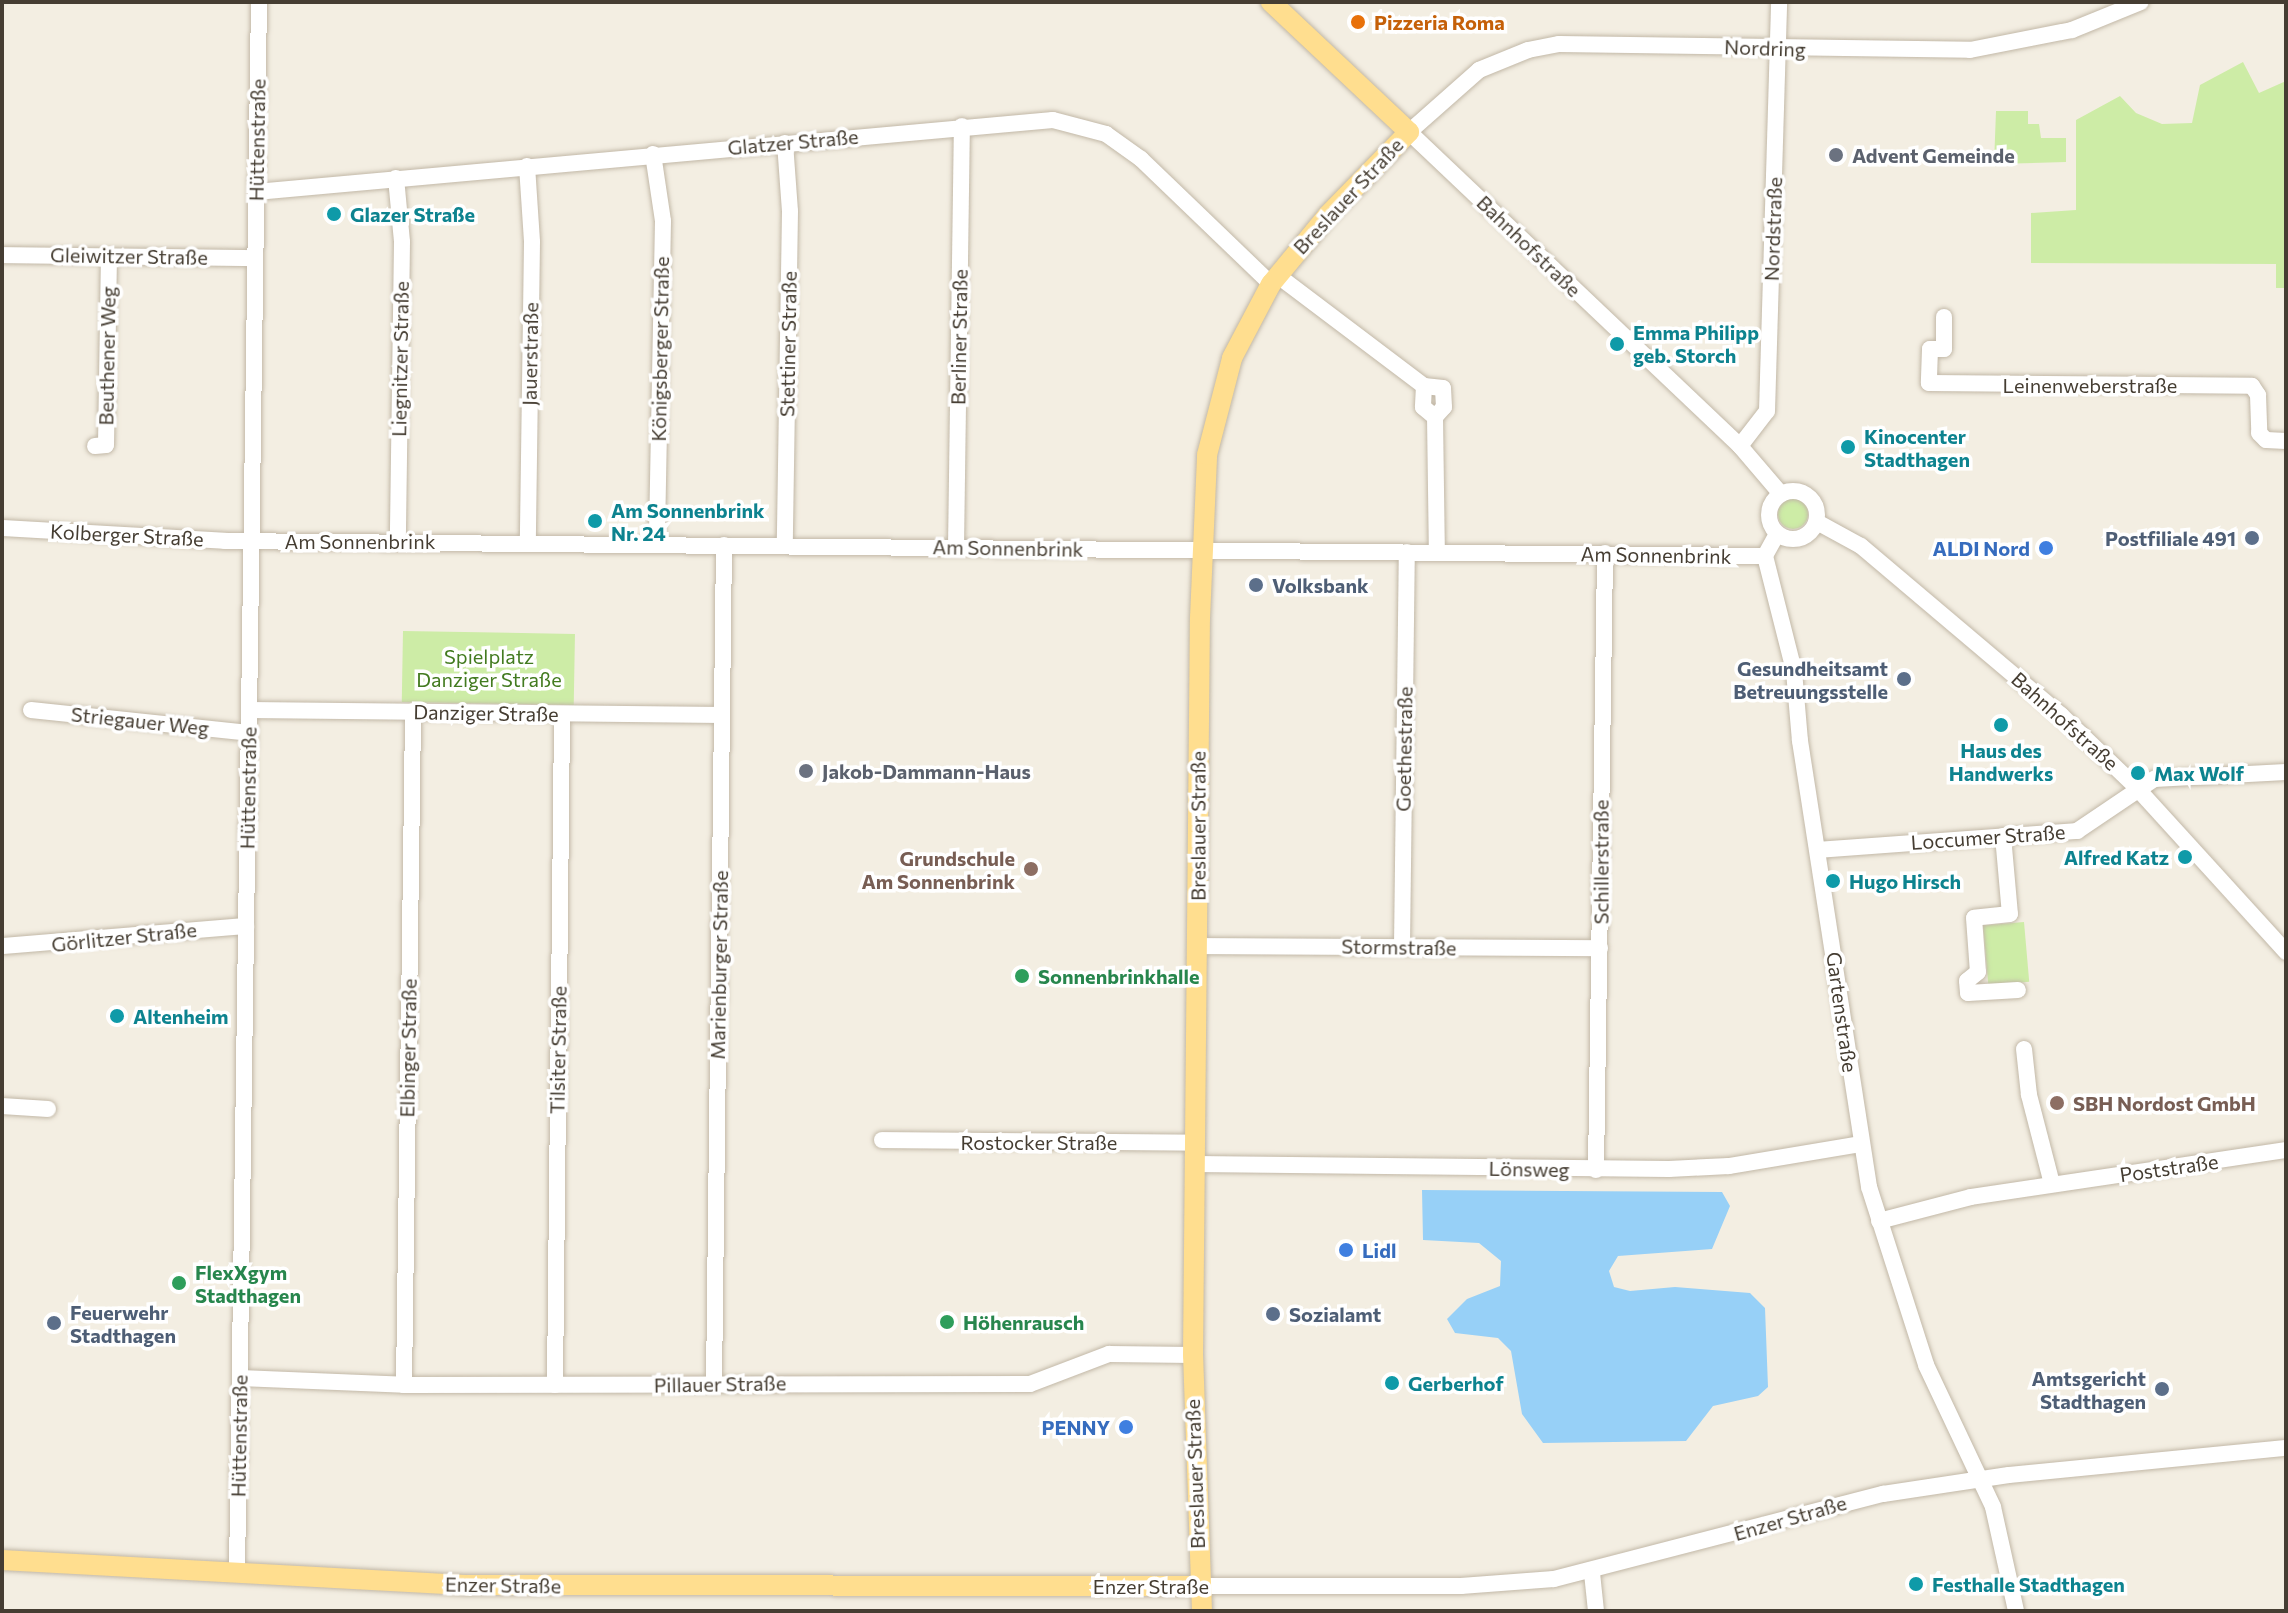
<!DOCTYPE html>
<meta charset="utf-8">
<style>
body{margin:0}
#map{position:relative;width:2288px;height:1613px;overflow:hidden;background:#f3eee2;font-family:Commissioner,sans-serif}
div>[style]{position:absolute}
.green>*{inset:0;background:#cdeca6;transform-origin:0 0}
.round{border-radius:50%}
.water>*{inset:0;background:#97d0f7}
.roads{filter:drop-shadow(0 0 2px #c2b8a7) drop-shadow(0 0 2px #c2b8a7)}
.minor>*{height:16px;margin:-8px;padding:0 8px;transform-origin:8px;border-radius:8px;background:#fff}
.minor>.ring{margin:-8px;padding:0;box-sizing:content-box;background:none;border:16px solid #fff;border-radius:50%}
.major>*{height:20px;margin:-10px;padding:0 10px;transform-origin:10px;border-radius:10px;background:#ffde8f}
.dots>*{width:22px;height:22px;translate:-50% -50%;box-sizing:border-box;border:4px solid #fff;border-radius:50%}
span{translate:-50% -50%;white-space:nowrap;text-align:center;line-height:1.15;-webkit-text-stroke:7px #fff;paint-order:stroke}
.food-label{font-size:20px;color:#c56008;font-weight:700}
.left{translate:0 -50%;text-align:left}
.street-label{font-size:20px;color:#453d32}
.worship-label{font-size:20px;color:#5b616d;font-weight:700}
.culture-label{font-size:20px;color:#0d838f;font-weight:700}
.right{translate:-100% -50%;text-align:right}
.service-label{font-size:20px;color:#4e5e75;font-weight:700}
.shop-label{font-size:20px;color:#366cbe;font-weight:700}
.park-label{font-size:20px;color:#437b20}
.education-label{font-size:20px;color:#785e54;font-weight:700}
.leisure-label{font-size:20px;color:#27864d;font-weight:700}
.frame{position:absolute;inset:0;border:4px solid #453d32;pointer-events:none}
</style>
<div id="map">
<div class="green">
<i style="clip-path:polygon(2243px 62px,2259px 93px,2286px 81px,2286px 288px,2276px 288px,2276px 264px,2031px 263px,2031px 213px,2076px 210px,2076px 120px,2120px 96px,2136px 113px,2162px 124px,2192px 123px,2200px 85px)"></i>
<i style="clip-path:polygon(1996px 111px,2028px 111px,2028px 124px,2039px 124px,2041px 138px,2066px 138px,2066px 162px,1994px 164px)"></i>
<i class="round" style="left:1778px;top:499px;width:30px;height:30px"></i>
<i style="left:403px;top:631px;width:172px;height:71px;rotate:1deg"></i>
<i style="left:2024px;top:922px;width:60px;height:41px;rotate:85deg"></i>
</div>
<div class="water">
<i style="clip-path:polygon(1422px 1190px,1722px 1192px,1730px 1206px,1712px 1249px,1618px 1256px,1609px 1271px,1614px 1287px,1630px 1291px,1675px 1287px,1750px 1293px,1765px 1308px,1768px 1387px,1758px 1396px,1713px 1406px,1686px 1441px,1543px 1443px,1522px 1414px,1511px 1351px,1498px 1338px,1455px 1333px,1447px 1319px,1467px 1299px,1500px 1286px,1501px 1261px,1479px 1243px,1423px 1240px)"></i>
</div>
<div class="roads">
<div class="minor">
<i style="left:785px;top:143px;width:68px;rotate:85.8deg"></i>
<i style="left:790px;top:211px;width:335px;rotate:90.9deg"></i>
<i style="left:653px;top:154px;width:68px;rotate:81.5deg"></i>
<i style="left:663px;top:221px;width:323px;rotate:91.1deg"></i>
<i style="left:527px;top:166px;width:76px;rotate:86.2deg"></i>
<i style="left:532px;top:242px;width:301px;rotate:90.8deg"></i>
<i style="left:396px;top:178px;width:64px;rotate:84.6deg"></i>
<i style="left:402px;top:242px;width:299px;rotate:90.8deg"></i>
<i style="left:256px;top:192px;width:800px;rotate:-5.16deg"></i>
<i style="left:1053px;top:120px;width:55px;rotate:14.8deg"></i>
<i style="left:1106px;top:134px;width:43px;rotate:35.5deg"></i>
<i style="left:1141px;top:159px;width:180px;rotate:43.9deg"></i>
<i style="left:2px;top:255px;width:253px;rotate:0.7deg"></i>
<i style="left:1277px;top:275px;width:184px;rotate:37.1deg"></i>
<i style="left:1424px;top:386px;width:21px;rotate:93deg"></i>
<i style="left:1423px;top:407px;width:16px;rotate:40deg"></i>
<i style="left:1435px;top:417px;width:135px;rotate:89.2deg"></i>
<i style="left:1944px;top:317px;width:32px;rotate:90deg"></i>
<i style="left:1944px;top:349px;width:14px;rotate:180deg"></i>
<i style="left:1930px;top:349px;width:34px;rotate:92deg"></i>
<i style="left:1929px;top:383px;width:323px;rotate:0.5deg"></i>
<i style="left:2252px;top:386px;width:11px;rotate:56deg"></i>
<i style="left:2258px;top:395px;width:38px;rotate:88deg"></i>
<i style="left:2259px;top:433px;width:10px;rotate:45deg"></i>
<i style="left:2266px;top:440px;width:20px;rotate:3deg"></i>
<i style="left:1424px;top:386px;width:19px;rotate:6deg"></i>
<i style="left:1443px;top:388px;width:19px;rotate:87deg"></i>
<i style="left:1444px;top:407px;width:13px;rotate:132deg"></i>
<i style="left:95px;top:446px;width:11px;rotate:-5deg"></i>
<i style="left:106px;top:445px;width:189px;rotate:-89.1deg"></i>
<i style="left:1740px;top:446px;width:44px;rotate:-52.4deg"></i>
<i style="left:1767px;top:411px;width:409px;rotate:-88.3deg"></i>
<i class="ring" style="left:1769px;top:491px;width:32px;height:32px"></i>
<i style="left:1781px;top:494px;width:63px;rotate:-130.5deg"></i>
<i style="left:1740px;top:446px;width:456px;rotate:-136.5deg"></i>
<i style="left:1409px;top:132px;width:94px;rotate:-41.5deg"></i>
<i style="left:1479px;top:70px;width:53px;rotate:-22.2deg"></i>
<i style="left:1528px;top:50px;width:32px;rotate:-11deg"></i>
<i style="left:1559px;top:44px;width:411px;rotate:0.8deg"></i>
<i style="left:1970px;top:50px;width:104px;rotate:-11.1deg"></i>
<i style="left:2072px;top:30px;width:74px;rotate:-22.1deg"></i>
<i style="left:1817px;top:522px;width:50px;rotate:28.6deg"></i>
<i style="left:1861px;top:546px;width:262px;rotate:40.2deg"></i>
<i style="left:2061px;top:715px;width:104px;rotate:43.8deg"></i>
<i style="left:2136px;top:787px;width:223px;rotate:47.7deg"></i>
<i style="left:2px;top:528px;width:223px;rotate:3.3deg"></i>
<i style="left:225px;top:541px;width:1540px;rotate:0.56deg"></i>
<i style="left:1777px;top:534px;width:25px;rotate:119deg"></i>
<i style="left:1765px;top:556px;width:119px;rotate:75.8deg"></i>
<i style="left:1794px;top:671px;width:70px;rotate:85.1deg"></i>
<i style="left:1800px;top:741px;width:451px;rotate:81.2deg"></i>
<i style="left:1869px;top:1187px;width:187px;rotate:72.2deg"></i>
<i style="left:1926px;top:1365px;width:157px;rotate:64.7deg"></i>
<i style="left:1993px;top:1507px;width:107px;rotate:77.5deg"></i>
<i style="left:956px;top:548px;width:422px;rotate:-89.2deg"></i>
<i style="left:31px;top:710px;width:219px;rotate:6deg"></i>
<i style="left:249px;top:710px;width:473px;rotate:0.6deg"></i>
<i style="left:2003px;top:836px;width:78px;rotate:84.9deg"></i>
<i style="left:2010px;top:914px;width:36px;rotate:174deg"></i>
<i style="left:1974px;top:918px;width:54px;rotate:85.8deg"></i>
<i style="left:1978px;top:972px;width:14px;rotate:141deg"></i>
<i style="left:1967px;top:981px;width:12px;rotate:85deg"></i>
<i style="left:1968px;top:993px;width:50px;rotate:-3.4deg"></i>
<i style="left:1818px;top:850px;width:260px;rotate:-4.2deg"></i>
<i style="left:2077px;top:831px;width:93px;rotate:-34deg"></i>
<i style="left:2154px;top:779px;width:132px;rotate:-3deg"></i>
<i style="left:2px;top:946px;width:245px;rotate:-4.7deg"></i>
<i style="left:1197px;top:946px;width:403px;rotate:0.3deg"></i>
<i style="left:1402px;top:947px;width:395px;rotate:-89.3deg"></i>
<i style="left:2024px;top:1049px;width:46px;rotate:83.8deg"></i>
<i style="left:2029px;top:1095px;width:92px;rotate:75.5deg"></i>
<i style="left:2px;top:1106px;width:46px;rotate:3.7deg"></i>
<i style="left:882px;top:1140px;width:313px;rotate:0.5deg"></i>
<i style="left:1195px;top:1164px;width:474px;rotate:0.6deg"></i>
<i style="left:1669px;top:1169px;width:60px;rotate:-2.9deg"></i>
<i style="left:1729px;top:1166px;width:134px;rotate:-9.5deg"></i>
<i style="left:1596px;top:1170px;width:617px;rotate:-89.16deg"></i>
<i style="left:1879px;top:1221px;width:95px;rotate:-14.6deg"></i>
<i style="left:1971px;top:1197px;width:318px;rotate:-8.5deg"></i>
<i style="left:240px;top:1378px;width:164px;rotate:2.4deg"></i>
<i style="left:404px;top:1385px;width:626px;rotate:-0.09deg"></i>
<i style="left:1030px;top:1384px;width:85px;rotate:-20.8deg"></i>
<i style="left:1109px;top:1354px;width:84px;rotate:0.7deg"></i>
<i style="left:404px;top:1385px;width:674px;rotate:-89.23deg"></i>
<i style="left:555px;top:1385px;width:671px;rotate:-89.4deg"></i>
<i style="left:714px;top:1385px;width:840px;rotate:-89.32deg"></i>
<i style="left:1592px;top:1573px;width:38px;rotate:84deg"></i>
<i style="left:237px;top:1574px;width:1572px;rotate:-89.2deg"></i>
<i style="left:1200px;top:1586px;width:261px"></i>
<i style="left:1461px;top:1586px;width:93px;rotate:-4.3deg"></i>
<i style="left:1554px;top:1579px;width:340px;rotate:-14.5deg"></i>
<i style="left:1883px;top:1494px;width:127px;rotate:-8.6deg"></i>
<i style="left:2009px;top:1475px;width:278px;rotate:-5.6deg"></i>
</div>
<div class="major">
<i style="left:2px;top:1560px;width:467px;rotate:3.1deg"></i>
<i style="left:468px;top:1585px;width:732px;rotate:0.08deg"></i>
<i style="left:1202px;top:1611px;width:256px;rotate:-92deg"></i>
<i style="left:1193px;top:1355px;width:737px;rotate:-89.46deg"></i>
<i style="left:1200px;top:618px;width:163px;rotate:-87.5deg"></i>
<i style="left:1207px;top:455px;width:100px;rotate:-75.5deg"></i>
<i style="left:1232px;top:358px;width:84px;rotate:-62.2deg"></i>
<i style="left:1271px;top:284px;width:89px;rotate:-50.4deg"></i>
<i style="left:1328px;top:215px;width:116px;rotate:-45.7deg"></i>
<i style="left:1409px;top:132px;width:190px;rotate:-136.7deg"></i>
</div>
</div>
<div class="dots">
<i style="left:1358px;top:22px;background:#e8710a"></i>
<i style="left:1836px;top:155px;background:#6b7280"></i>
<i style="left:334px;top:214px;background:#0f9aa8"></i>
<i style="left:1617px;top:344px;background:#0f9aa8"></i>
<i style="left:1848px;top:447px;background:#0f9aa8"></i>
<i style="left:595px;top:521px;background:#0f9aa8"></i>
<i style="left:2252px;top:538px;background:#5c6f8a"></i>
<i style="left:2046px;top:548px;background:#3f7fe0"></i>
<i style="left:1256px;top:585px;background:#5c6f8a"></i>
<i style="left:1904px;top:679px;background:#5c6f8a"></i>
<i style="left:2001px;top:725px;background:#0f9aa8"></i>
<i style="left:806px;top:771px;background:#6b7280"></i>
<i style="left:2138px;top:773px;background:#0f9aa8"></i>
<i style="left:2185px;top:857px;background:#0f9aa8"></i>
<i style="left:1031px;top:869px;background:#8d6e63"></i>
<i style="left:1833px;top:881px;background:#0f9aa8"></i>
<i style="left:1022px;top:976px;background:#2e9e5b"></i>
<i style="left:117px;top:1016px;background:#0f9aa8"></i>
<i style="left:2057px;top:1103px;background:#8d6e63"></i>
<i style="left:1346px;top:1250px;background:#3f7fe0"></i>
<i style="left:179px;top:1283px;background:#2e9e5b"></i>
<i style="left:1273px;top:1314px;background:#5c6f8a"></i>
<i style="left:947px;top:1322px;background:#2e9e5b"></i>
<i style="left:54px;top:1323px;background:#5c6f8a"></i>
<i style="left:1392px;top:1383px;background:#0f9aa8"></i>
<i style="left:2162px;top:1389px;background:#5c6f8a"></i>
<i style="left:1126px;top:1427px;background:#3f7fe0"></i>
<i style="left:1916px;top:1584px;background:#0f9aa8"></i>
</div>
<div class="food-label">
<span class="left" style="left:1374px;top:22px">Pizzeria Roma</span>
</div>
<div class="street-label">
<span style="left:1765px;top:48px;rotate:2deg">Nordring</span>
<span style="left:257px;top:140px;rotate:-89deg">Hüttenstraße</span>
<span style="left:793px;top:142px;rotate:-5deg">Glatzer Straße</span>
<span style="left:1348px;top:196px;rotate:-47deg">Breslauer Straße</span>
<span style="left:1773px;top:229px;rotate:-88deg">Nordstraße</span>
<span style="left:1529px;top:246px;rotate:44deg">Bahnhofstraße</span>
<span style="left:129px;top:256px;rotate:1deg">Gleiwitzer Straße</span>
<span style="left:959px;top:337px;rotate:-89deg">Berliner Straße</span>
<span style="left:788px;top:344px;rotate:-89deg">Stettiner Straße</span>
<span style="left:660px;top:349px;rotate:-89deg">Königsberger Straße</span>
<span style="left:530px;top:354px;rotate:-89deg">Jauerstraße</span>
<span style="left:107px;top:356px;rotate:-89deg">Beuthener Weg</span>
<span style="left:400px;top:359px;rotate:-89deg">Liegnitzer Straße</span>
<span style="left:2090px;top:385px">Leinenweberstraße</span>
<span style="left:127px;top:535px;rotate:3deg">Kolberger Straße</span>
<span style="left:360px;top:541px">Am Sonnenbrink</span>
<span style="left:1008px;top:548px;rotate:1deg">Am Sonnenbrink</span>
<span style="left:1656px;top:555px;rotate:1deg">Am Sonnenbrink</span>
<span style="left:486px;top:713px;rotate:1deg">Danziger Straße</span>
<span style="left:140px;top:721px;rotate:6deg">Striegauer Weg</span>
<span style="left:2065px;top:721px;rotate:42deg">Bahnhofstraße</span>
<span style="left:1404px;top:749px;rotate:-89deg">Goethestraße</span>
<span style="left:248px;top:788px;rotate:-89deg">Hüttenstraße</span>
<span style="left:1198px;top:826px;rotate:-90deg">Breslauer Straße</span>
<span style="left:1988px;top:837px;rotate:-4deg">Loccumer Straße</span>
<span style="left:1601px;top:862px;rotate:-90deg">Schillerstraße</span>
<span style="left:124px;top:937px;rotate:-6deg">Görlitzer Straße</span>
<span style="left:1399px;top:947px;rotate:1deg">Stormstraße</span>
<span style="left:719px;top:965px;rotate:-89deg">Marienburger Straße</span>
<span style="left:1842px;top:1012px;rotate:82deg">Gartenstraße</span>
<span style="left:408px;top:1048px;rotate:-89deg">Elbinger Straße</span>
<span style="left:558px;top:1050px;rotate:-89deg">Tilsiter Straße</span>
<span style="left:1039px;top:1142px">Rostocker Straße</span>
<span style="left:2169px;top:1168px;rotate:-8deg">Poststraße</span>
<span style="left:1529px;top:1169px;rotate:1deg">Lönsweg</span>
<span style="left:720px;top:1384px;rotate:-1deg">Pillauer Straße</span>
<span style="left:239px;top:1436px;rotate:-89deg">Hüttenstraße</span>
<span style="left:1195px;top:1474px;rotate:-92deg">Breslauer Straße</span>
<span style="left:1790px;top:1518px;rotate:-16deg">Enzer Straße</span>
<span style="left:503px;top:1585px;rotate:1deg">Enzer Straße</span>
<span style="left:1151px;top:1586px">Enzer Straße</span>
</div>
<div class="worship-label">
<span class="left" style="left:1852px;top:155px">Advent Gemeinde</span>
<span class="left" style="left:822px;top:771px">Jakob-Dammann-Haus</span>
</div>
<div class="culture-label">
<span class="left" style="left:350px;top:214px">Glazer Straße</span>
<span class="left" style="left:1633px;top:344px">Emma Philipp<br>geb. Storch</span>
<span class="left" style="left:1864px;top:448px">Kinocenter<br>Stadthagen</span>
<span class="left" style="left:611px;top:522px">Am Sonnenbrink<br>Nr. 24</span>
<span style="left:2001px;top:762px">Haus des<br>Handwerks</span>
<span class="left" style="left:2154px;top:773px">Max Wolf</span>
<span class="right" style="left:2169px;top:857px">Alfred Katz</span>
<span class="left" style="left:1849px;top:881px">Hugo Hirsch</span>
<span class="left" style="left:133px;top:1016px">Altenheim</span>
<span class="left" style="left:1408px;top:1383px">Gerberhof</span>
<span class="left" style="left:1932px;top:1584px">Festhalle Stadthagen</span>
</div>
<div class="service-label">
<span class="right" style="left:2236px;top:538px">Postfiliale 491</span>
<span class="left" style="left:1272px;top:585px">Volksbank</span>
<span class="right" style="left:1888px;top:680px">Gesundheitsamt<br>Betreuungsstelle</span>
<span class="left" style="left:70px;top:1324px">Feuerwehr<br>Stadthagen</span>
<span class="left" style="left:1289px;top:1314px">Sozialamt</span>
<span class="right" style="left:2146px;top:1390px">Amtsgericht<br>Stadthagen</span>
</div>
<div class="shop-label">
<span class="right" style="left:2030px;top:548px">ALDI Nord</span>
<span class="left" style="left:1362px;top:1250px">Lidl</span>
<span class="right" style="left:1110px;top:1427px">PENNY</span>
</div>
<div class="park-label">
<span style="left:489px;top:668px">Spielplatz<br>Danziger Straße</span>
</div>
<div class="education-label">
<span class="right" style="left:1015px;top:870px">Grundschule<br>Am Sonnenbrink</span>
<span class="left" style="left:2073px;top:1103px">SBH Nordost GmbH</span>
</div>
<div class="leisure-label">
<span class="left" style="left:1038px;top:976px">Sonnenbrinkhalle</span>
<span class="left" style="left:195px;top:1284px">FlexXgym<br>Stadthagen</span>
<span class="left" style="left:963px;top:1322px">Höhenrausch</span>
</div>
<div class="frame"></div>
</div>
